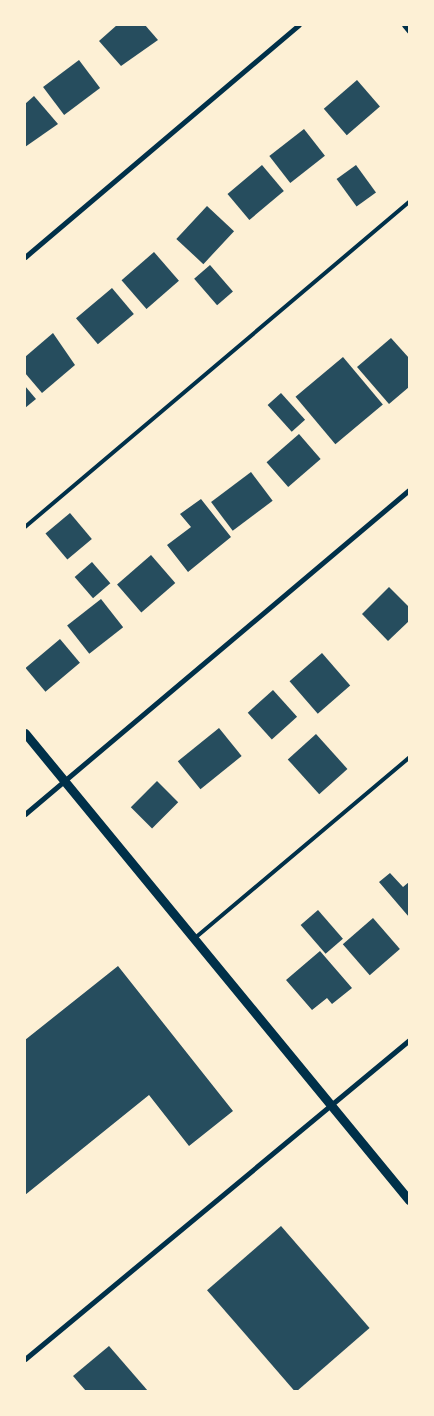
<!DOCTYPE html>
<style>
body{margin:0}
#map{position:relative;width:434px;height:1416px;overflow:hidden;background:#fdf0d5;font-family:"Fira Sans",sans-serif}
div>[style]{position:absolute}
.building>*{inset:0;background:#264d5e;transform-origin:0 0}
.service>*{height:4px;margin:-2px;padding:0 2px;transform-origin:2px;border-radius:2px;background:#003049}
.minor>*{height:5px;margin:-2.5px;padding:0 2.5px;transform-origin:2.5px;border-radius:2.5px;background:#003049}
.tertiary>*{height:9px;margin:-4.5px;padding:0 4.5px;transform-origin:4.5px;border-radius:4.5px;background:#003049}
span{translate:-50% -50%;white-space:nowrap;text-align:center;line-height:1.15;-webkit-text-stroke:4px #fdf0d5;paint-order:stroke}
.frame{position:absolute;inset:0;border:26px solid #fdf0d5;pointer-events:none}
</style>
<div id="map">
<div class="building">
<i style="clip-path:polygon(117px 25px,145px 25px,158px 40px,121px 66px,99px 41px)"></i>
<i style="left:79px;top:60px;width:35px;height:45px;rotate:53deg"></i>
<i style="left:357px;top:80px;width:35px;height:44px;rotate:49deg"></i>
<i style="clip-path:polygon(34px 96px,58px 124px,25px 147px,25px 104px)"></i>
<i style="left:304px;top:129px;width:34px;height:44px;rotate:52deg"></i>
<i style="left:262px;top:165px;width:34px;height:45px;rotate:50deg"></i>
<i style="left:356px;top:165px;width:34px;height:24px;rotate:54deg"></i>
<i style="left:207px;top:206px;width:37px;height:45px;rotate:43deg"></i>
<i style="left:154px;top:252px;width:38px;height:43px;rotate:49deg"></i>
<i style="left:210px;top:265px;width:35px;height:21px;rotate:49deg"></i>
<i style="left:112px;top:288px;width:34px;height:47px;rotate:50deg"></i>
<i style="clip-path:polygon(53px 333px,75px 365px,42px 393px,25px 373px,25px 357px)"></i>
<i style="clip-path:polygon(391px 338px,409px 358px,409px 387px,389px 404px,357px 367px)"></i>
<i style="left:343px;top:357px;width:62px;height:62px;rotate:50deg"></i>
<i style="clip-path:polygon(25px 386px,36px 399px,25px 408px)"></i>
<i style="left:281px;top:393px;width:36px;height:18px;rotate:48deg"></i>
<i style="left:299px;top:434px;width:33px;height:43px;rotate:49deg"></i>
<i style="left:251px;top:472px;width:36px;height:50px;rotate:53deg"></i>
<i style="clip-path:polygon(201px 499px,231px 537px,188px 572px,167px 545px,191px 527px,180px 514px)"></i>
<i style="left:70px;top:513px;width:34px;height:32px;rotate:50deg"></i>
<i style="left:151px;top:555px;width:37px;height:45px;rotate:49deg"></i>
<i style="left:92px;top:562px;width:28px;height:23px;rotate:49deg"></i>
<i style="clip-path:polygon(389px 587px,409px 607px,409px 621px,388px 641px,362px 614px)"></i>
<i style="left:101px;top:599px;width:36px;height:43px;rotate:52deg"></i>
<i style="left:60px;top:639px;width:31px;height:45px;rotate:50deg"></i>
<i style="left:322px;top:653px;width:43px;height:43px;rotate:49deg"></i>
<i style="left:273px;top:690px;width:36px;height:34px;rotate:48deg"></i>
<i style="left:219px;top:728px;width:36px;height:53px;rotate:51deg"></i>
<i style="left:316px;top:734px;width:47px;height:38px;rotate:48deg"></i>
<i style="left:157px;top:781px;width:30px;height:37px;rotate:45deg"></i>
<i style="clip-path:polygon(390px 873px,403px 887px,409px 882px,409px 917px,379px 882px)"></i>
<i style="left:318px;top:910px;width:38px;height:23px;rotate:49deg"></i>
<i style="left:373px;top:918px;width:41px;height:40px;rotate:49deg"></i>
<i style="clip-path:polygon(320px 951px,352px 988px,332px 1004px,327px 998px,312px 1010px,286px 980px)"></i>
<i style="clip-path:polygon(118px 966px,233px 1111px,189px 1146px,149px 1095px,25px 1195px,25px 1040px)"></i>
<i style="left:281px;top:1226px;width:135px;height:98px;rotate:49deg"></i>
<i style="clip-path:polygon(109px 1346px,148px 1391px,86px 1391px,73px 1376px)"></i>
</div>
<div class="service">
<i style="left:25px;top:527px;width:503px;rotate:-40.24deg"></i>
<i style="left:195px;top:938px;width:280px;rotate:-40.1deg"></i>
</div>
<div class="minor">
<i style="left:404px;top:25px;width:8px;rotate:50deg"></i>
<i style="left:25px;top:257px;width:359px;rotate:-40.3deg"></i>
<i style="left:25px;top:814px;width:502px;rotate:-40.16deg"></i>
<i style="left:25px;top:1359px;width:499px;rotate:-39.7deg"></i>
</div>
<div class="tertiary">
<i style="left:25px;top:733px;width:605px;rotate:50.57deg"></i>
</div>
<div class="frame"></div>
</div>
